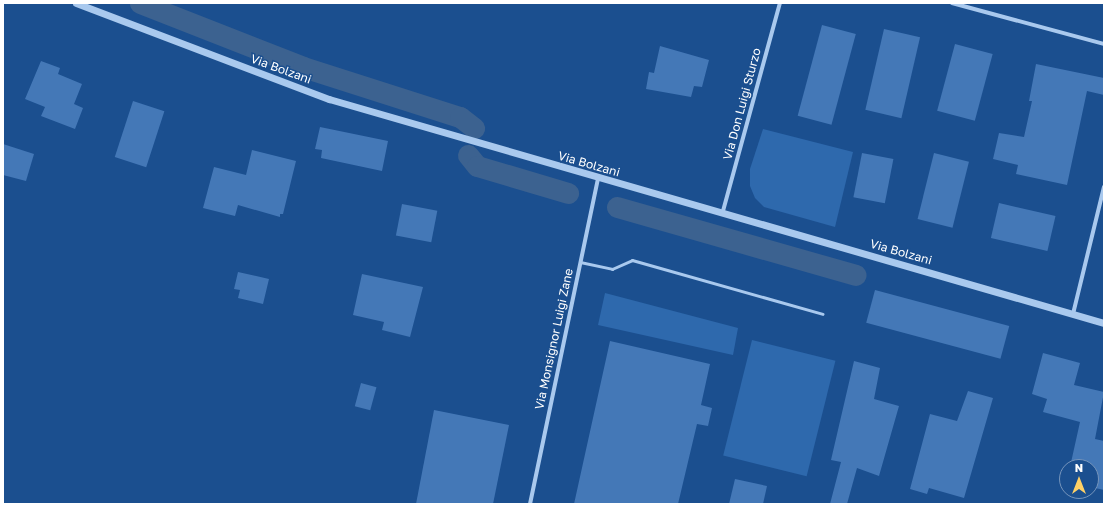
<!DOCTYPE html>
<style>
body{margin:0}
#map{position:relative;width:1107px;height:507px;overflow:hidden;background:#1b4f8f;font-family:"Golos Text",sans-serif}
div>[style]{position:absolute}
.green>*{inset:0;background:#2e69ad;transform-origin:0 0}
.canal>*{height:21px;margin:-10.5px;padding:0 10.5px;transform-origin:10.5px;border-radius:10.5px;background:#3c6290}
.building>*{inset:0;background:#4478b7;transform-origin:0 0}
.service>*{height:3px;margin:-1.5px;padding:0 1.5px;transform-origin:1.5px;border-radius:1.5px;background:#a9c9ee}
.minor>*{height:4px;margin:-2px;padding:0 2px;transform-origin:2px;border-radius:2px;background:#a9c9ee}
.tertiary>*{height:7px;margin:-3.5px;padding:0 3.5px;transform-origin:3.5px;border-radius:3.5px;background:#a9c9ee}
span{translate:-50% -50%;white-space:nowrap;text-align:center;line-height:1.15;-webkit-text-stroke:3px #1b4f8f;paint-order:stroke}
.street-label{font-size:12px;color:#fff}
.frame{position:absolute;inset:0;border:4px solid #fff;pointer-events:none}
.north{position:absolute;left:1059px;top:459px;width:40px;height:40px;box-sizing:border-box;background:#1b4f8f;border:1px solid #7695bc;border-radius:50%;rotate:0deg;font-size:11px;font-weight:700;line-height:16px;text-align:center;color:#fff}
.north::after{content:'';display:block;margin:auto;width:14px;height:18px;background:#ffd166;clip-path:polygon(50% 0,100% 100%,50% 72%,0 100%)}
</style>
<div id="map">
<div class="green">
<i style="clip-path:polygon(763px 129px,853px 152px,835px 227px,764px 207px,755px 198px,750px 186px,750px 169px)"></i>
<i style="clip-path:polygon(605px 293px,738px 328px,733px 355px,598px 325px)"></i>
<i style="left:752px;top:340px;width:86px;height:119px;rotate:14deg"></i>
</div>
<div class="canal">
<i style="left:140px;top:3px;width:175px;rotate:21.4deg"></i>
<i style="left:303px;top:67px;width:165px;rotate:17.7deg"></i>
<i style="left:460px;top:117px;width:18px;rotate:38deg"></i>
<i style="left:468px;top:155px;width:14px;rotate:51deg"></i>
<i style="left:477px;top:166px;width:95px;rotate:16.5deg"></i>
<i style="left:617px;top:207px;width:248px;rotate:15.9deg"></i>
</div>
<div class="building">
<i style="left:822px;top:25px;width:35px;height:94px;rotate:15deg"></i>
<i style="left:884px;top:29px;width:37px;height:83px;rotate:13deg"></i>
<i style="left:955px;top:44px;width:39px;height:69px;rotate:15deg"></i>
<i style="clip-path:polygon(660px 46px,709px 60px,702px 87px,694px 86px,691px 97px,646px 89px,649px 72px,654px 73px)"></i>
<i style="clip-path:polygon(41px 61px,60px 68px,58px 74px,82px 84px,74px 104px,83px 108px,75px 129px,41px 116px,45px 107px,25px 99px)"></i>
<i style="clip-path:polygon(1036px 64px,1104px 78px,1104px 95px,1087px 91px,1067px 185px,1016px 174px,1018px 165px,993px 159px,999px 133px,1024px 137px,1032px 101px,1029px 101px)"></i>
<i style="left:133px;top:101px;width:33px;height:59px;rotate:18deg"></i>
<i style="clip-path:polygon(320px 127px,388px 141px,382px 171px,321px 158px,322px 150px,315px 149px)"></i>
<i style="clip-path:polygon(3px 144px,34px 154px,26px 181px,3px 175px)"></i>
<i style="clip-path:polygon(252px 150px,296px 161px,283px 214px,280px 214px,280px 217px,238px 205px,235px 216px,203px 208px,214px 167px,246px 175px)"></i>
<i style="left:862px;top:153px;width:32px;height:45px;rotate:11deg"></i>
<i style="left:934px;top:153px;width:36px;height:68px;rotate:14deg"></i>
<i style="left:999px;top:203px;width:58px;height:36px;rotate:13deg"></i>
<i style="left:402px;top:204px;width:36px;height:32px;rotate:11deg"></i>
<i style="clip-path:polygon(238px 272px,269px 279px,263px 304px,238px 298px,240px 290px,234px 289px)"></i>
<i style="clip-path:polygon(362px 274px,423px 287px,410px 337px,382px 330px,384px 322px,353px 315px)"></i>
<i style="left:875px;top:290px;width:139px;height:34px;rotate:15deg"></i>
<i style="clip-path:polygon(610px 341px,710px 364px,701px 405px,712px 408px,708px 426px,697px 424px,678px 504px,574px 504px)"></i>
<i style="clip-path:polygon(1043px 353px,1080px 363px,1074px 385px,1104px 392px,1095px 439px,1104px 441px,1104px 490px,1091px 487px,1091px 467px,1070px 467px,1080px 422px,1043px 412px,1047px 399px,1032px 394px)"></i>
<i style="clip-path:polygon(854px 361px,880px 368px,874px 399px,899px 406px,879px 476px,857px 468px,847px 504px,830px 504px,841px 462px,831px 460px)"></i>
<i style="left:361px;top:383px;width:16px;height:24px;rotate:15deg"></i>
<i style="clip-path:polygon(968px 391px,993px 398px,964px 498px,929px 488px,927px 494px,910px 489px,930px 414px,957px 421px)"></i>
<i style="clip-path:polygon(434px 410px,509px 425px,493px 504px,416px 504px)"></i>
<i style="clip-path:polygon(735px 479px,767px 486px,763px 504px,729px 504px)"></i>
</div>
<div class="service">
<i style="left:580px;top:262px;width:33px;rotate:12deg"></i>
<i style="left:612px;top:269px;width:22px;rotate:-24deg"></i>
<i style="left:632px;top:260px;width:198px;rotate:15.8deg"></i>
</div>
<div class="minor">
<i style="left:952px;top:3px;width:157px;rotate:15.1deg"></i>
<i style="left:723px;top:211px;width:216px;rotate:-74.7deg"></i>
<i style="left:1073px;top:314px;width:131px;rotate:-76.3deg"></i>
<i style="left:530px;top:504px;width:333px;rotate:-78.2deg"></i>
</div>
<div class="tertiary">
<i style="left:76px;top:3px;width:271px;rotate:20.8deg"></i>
<i style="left:329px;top:99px;width:807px;rotate:16.12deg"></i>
</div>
<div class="street-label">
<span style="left:281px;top:69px;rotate:20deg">Via Bolzani</span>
<span style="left:742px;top:104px;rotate:-75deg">Via Don Luigi Sturzo</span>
<span style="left:589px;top:164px;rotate:16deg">Via Bolzani</span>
<span style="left:901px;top:252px;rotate:16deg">Via Bolzani</span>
<span style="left:554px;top:339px;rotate:-78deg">Via Monsignor Luigi Zane</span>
</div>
<div class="frame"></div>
<div class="north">N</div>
</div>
